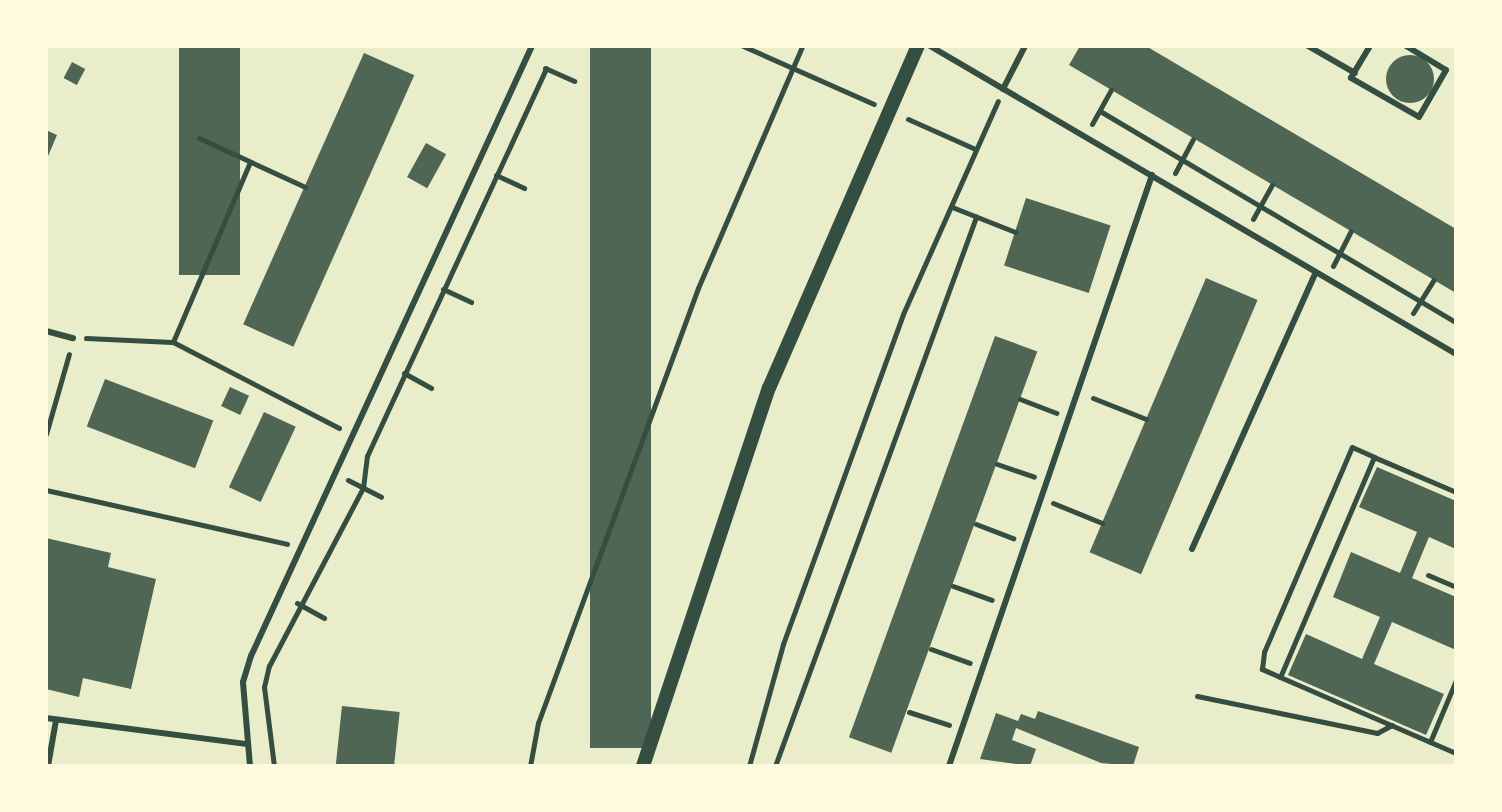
<!DOCTYPE html>
<style>
body{margin:0}
#map{position:relative;width:1502px;height:812px;overflow:hidden;background:#e9edc9;font-family:Overpass,sans-serif}
div>[style]{position:absolute}
.building>*{inset:0;background:#4f6655;transform-origin:0 0}
.round{border-radius:50%}
.path>*{height:5px;margin:-2.5px;padding:0 2.5px;transform-origin:2.5px;border-radius:2.5px;background:#344e41}
.service>*{height:6px;margin:-3px;padding:0 3px;transform-origin:3px;border-radius:3px;background:#344e41}
.tertiary>*{height:14px;margin:-7px;padding:0 7px;transform-origin:7px;border-radius:7px;background:#344e41}
span{translate:-50% -50%;white-space:nowrap;text-align:center;line-height:1.15;-webkit-text-stroke:6px #fefae0;paint-order:stroke}
.frame{position:absolute;inset:0;border:48px solid #fefae0;pointer-events:none}
</style>
<div id="map">
<div class="building">
<i style="left:179px;top:46px;width:61px;height:229px"></i>
<i style="left:590px;top:46px;width:61px;height:702px"></i>
<i style="clip-path:polygon(1080px 46px,1146px 46px,1456px 229px,1456px 293px,1069px 65px)"></i>
<i style="left:364px;top:53px;width:55px;height:297px;rotate:24deg"></i>
<i class="round" style="left:1386px;top:55px;width:48px;height:48px"></i>
<i style="left:72px;top:62px;width:15px;height:18px;rotate:28deg"></i>
<i style="clip-path:polygon(46px 130px,57px 135px,46px 161px)"></i>
<i style="left:426px;top:143px;width:23px;height:39px;rotate:29deg"></i>
<i style="left:1026px;top:198px;width:89px;height:71px;rotate:18deg"></i>
<i style="left:1206px;top:278px;width:56px;height:298px;rotate:23deg"></i>
<i style="left:995px;top:336px;width:45px;height:427px;rotate:20deg"></i>
<i style="left:105px;top:379px;width:116px;height:51px;rotate:21deg"></i>
<i style="left:230px;top:387px;width:21px;height:21px;rotate:25deg"></i>
<i style="left:264px;top:412px;width:35px;height:83px;rotate:25deg"></i>
<i style="clip-path:polygon(1377px 467px,1456px 501px,1456px 549px,1429px 537px,1412px 578px,1456px 597px,1456px 650px,1392px 622px,1374px 664px,1444px 694px,1426px 735px,1288px 675px,1306px 634px,1362px 659px,1380px 617px,1333px 597px,1351px 552px,1400px 573px,1417px 532px,1359px 507px)"></i>
<i style="clip-path:polygon(46px 538px,111px 553px,108px 567px,156px 579px,131px 689px,83px 678px,79px 697px,46px 689px)"></i>
<i style="left:342px;top:706px;width:58px;height:60px;rotate:6deg"></i>
<i style="clip-path:polygon(1038px 711px,1139px 747px,1133px 766px,1101px 763px,1016px 728px,1012px 740px,1036px 749px,1030px 766px,980px 759px,996px 713px,1018px 721px,1021px 714px,1035px 719px)"></i>
</div>
<div class="path">
<i style="left:743px;top:46px;width:143px;rotate:23.9deg"></i>
<i style="left:545px;top:68px;width:32px;rotate:24deg"></i>
<i style="left:1100px;top:111px;width:414px;rotate:30.7deg"></i>
<i style="left:908px;top:119px;width:73px;rotate:24.1deg"></i>
<i style="left:1092px;top:124px;width:39px;rotate:-61deg"></i>
<i style="left:199px;top:138px;width:117px;rotate:24.8deg"></i>
<i style="left:250px;top:162px;width:196px;rotate:113.2deg"></i>
<i style="left:173px;top:342px;width:187px;rotate:27.4deg"></i>
<i style="left:1175px;top:173px;width:38px;rotate:-62deg"></i>
<i style="left:496px;top:175px;width:31px;rotate:25deg"></i>
<i style="left:952px;top:207px;width:68px;rotate:21.6deg"></i>
<i style="left:1253px;top:219px;width:39px;rotate:-61deg"></i>
<i style="left:1333px;top:266px;width:39px;rotate:-63deg"></i>
<i style="left:443px;top:289px;width:31px;rotate:25deg"></i>
<i style="left:1413px;top:313px;width:39px;rotate:-58deg"></i>
<i style="left:86px;top:338px;width:86px;rotate:2.7deg"></i>
<i style="left:404px;top:373px;width:31px;rotate:29deg"></i>
<i style="left:1093px;top:398px;width:57px;rotate:21.6deg"></i>
<i style="left:1020px;top:399px;width:39px;rotate:21deg"></i>
<i style="left:46px;top:434px;width:83px;rotate:-74deg"></i>
<i style="left:997px;top:464px;width:39px;rotate:19deg"></i>
<i style="left:348px;top:480px;width:37px;rotate:27deg"></i>
<i style="left:46px;top:490px;width:247px;rotate:12.6deg"></i>
<i style="left:1456px;top:492px;width:89px;rotate:-156.9deg"></i>
<i style="left:1374px;top:457px;width:239px;rotate:113.1deg"></i>
<i style="left:1280px;top:677px;width:192px;rotate:23.4deg"></i>
<i style="left:1053px;top:503px;width:53px;rotate:22.2deg"></i>
<i style="left:976px;top:524px;width:40px;rotate:21deg"></i>
<i style="left:1428px;top:575px;width:30px;rotate:23deg"></i>
<i style="left:953px;top:586px;width:41px;rotate:19.7deg"></i>
<i style="left:297px;top:603px;width:31px;rotate:29deg"></i>
<i style="left:931px;top:649px;width:41px;rotate:19.7deg"></i>
<i style="left:1280px;top:677px;width:20px;rotate:-156deg"></i>
<i style="left:1262px;top:669px;width:17px;rotate:-83deg"></i>
<i style="left:1264px;top:652px;width:223px;rotate:-66.8deg"></i>
<i style="left:1352px;top:447px;width:24px;rotate:24deg"></i>
<i style="left:1197px;top:696px;width:184px;rotate:11.6deg"></i>
<i style="left:1377px;top:733px;width:17px;rotate:-28deg"></i>
<i style="left:909px;top:712px;width:42px;rotate:18deg"></i>
<i style="left:1430px;top:742px;width:67px;rotate:-67.2deg"></i>
<i style="left:274px;top:766px;width:80px;rotate:-97.2deg"></i>
<i style="left:264px;top:687px;width:22px;rotate:-77deg"></i>
<i style="left:269px;top:666px;width:201px;rotate:-62.2deg"></i>
<i style="left:363px;top:488px;width:32px;rotate:-83deg"></i>
<i style="left:367px;top:456px;width:427px;rotate:-65.2deg"></i>
<i style="left:530px;top:766px;width:44px;rotate:-79.5deg"></i>
<i style="left:538px;top:723px;width:463px;rotate:-69.8deg"></i>
<i style="left:698px;top:288px;width:263px;rotate:-66.7deg"></i>
<i style="left:749px;top:766px;width:127px;rotate:-74.4deg"></i>
<i style="left:783px;top:644px;width:351px;rotate:-70deg"></i>
<i style="left:903px;top:314px;width:233px;rotate:-66deg"></i>
<i style="left:775px;top:766px;width:585px;rotate:-69.89deg"></i>
</div>
<div class="service">
<i style="left:930px;top:46px;width:610px;rotate:30.35deg"></i>
<i style="left:1308px;top:46px;width:54px;rotate:29.9deg"></i>
<i style="left:1370px;top:46px;width:37px;rotate:121deg"></i>
<i style="left:1351px;top:78px;width:78px;rotate:29.8deg"></i>
<i style="left:1419px;top:117px;width:54px;rotate:-60.1deg"></i>
<i style="left:1446px;top:70px;width:47px;rotate:-149deg"></i>
<i style="left:1003px;top:89px;width:48px;rotate:-62.9deg"></i>
<i style="left:46px;top:331px;width:28px;rotate:15deg"></i>
<i style="left:1192px;top:549px;width:301px;rotate:-65.9deg"></i>
<i style="left:46px;top:718px;width:203px;rotate:7.4deg"></i>
<i style="left:48px;top:766px;width:47px;rotate:-80.1deg"></i>
<i style="left:250px;top:766px;width:84px;rotate:-94.8deg"></i>
<i style="left:243px;top:682px;width:27px;rotate:-73deg"></i>
<i style="left:251px;top:656px;width:672px;rotate:-65.27deg"></i>
<i style="left:949px;top:766px;width:625px;rotate:-71.04deg"></i>
</div>
<div class="tertiary">
<i style="left:643px;top:766px;width:398px;rotate:-71.6deg"></i>
<i style="left:769px;top:388px;width:373px;rotate:-66.5deg"></i>
</div>
<div class="frame"></div>
</div>
